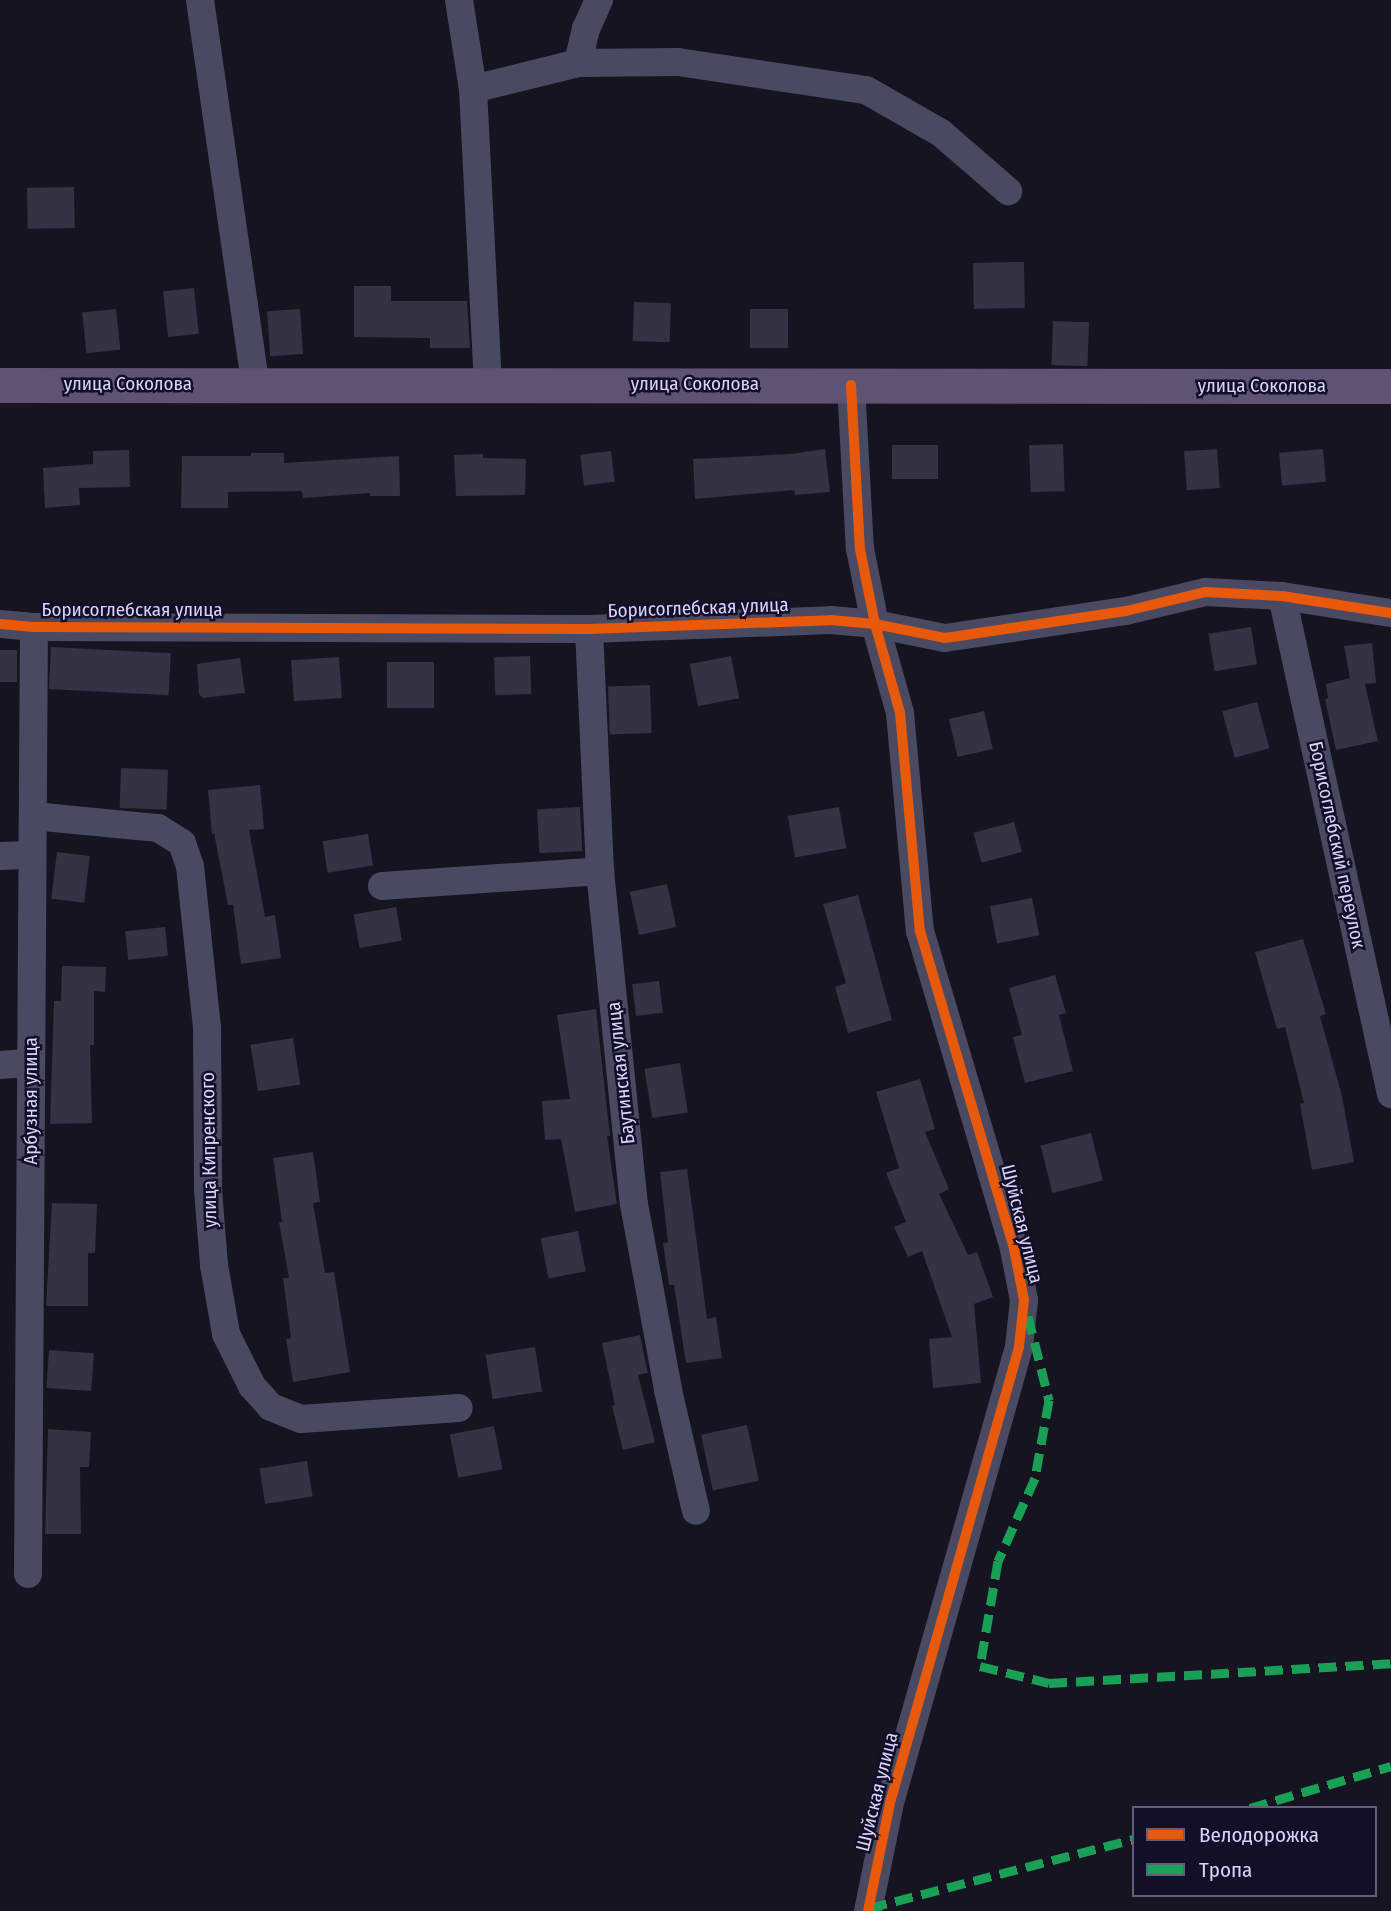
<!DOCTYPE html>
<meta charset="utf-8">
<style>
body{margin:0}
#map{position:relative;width:1391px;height:1911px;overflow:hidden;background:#161421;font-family:"Fira Sans Condensed",sans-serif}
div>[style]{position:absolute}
.building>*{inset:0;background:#343243;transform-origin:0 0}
.minor>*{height:28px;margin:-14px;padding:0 14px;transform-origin:14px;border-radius:14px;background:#4a4962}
.major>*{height:35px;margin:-17.5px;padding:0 17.5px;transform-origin:17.5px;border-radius:17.5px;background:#5e5373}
.quiet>*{height:9px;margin-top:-4.5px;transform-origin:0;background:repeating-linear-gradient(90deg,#1a9f57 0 18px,transparent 0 27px)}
.cycleway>*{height:10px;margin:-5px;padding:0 5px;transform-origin:5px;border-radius:5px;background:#e8590c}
span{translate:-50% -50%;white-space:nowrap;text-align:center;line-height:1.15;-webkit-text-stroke:5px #130f26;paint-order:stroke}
.street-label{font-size:19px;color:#d9d4ff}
.legend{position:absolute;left:1132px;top:1806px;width:245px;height:91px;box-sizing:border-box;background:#130f26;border:2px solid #625e7d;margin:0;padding:9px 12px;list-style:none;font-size:21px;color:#d9d4ff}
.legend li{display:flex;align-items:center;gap:14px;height:35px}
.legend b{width:35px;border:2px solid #625e7d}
</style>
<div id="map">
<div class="building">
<i style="left:74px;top:187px;width:41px;height:47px;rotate:89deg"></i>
<i style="left:1024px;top:262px;width:46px;height:51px;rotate:89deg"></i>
<i style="clip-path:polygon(354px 286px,391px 286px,391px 301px,467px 301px,470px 348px,430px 348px,430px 338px,354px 337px)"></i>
<i style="left:194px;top:288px;width:46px;height:31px;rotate:84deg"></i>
<i style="left:634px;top:302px;width:37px;height:39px;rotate:2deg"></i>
<i style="left:116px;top:309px;width:41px;height:34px;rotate:84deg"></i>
<i style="left:300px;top:309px;width:45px;height:33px;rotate:86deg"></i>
<i style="left:750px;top:309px;width:38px;height:39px"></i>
<i style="left:1053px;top:321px;width:36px;height:44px;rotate:2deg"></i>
<i style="left:1063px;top:444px;width:47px;height:34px;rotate:88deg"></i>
<i style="left:892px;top:445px;width:46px;height:34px"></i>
<i style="clip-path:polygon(825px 449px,830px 492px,795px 495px,794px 490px,695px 499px,693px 459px,791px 454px)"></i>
<i style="left:1217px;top:449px;width:39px;height:33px;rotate:86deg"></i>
<i style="left:1323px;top:449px;width:33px;height:44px;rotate:85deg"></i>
<i style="clip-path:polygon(129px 450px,130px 487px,79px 488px,80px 505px,45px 508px,43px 468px,93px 464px,93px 451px)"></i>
<i style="left:611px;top:451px;width:31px;height:31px;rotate:83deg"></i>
<i style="clip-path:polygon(251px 453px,284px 453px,284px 463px,399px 456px,400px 496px,370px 496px,370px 493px,303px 498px,302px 491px,228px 492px,228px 508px,181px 508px,182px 456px,251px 456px)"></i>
<i style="clip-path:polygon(483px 454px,483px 458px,526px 459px,525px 495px,456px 496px,454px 455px)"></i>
<i style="left:1251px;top:627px;width:38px;height:43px;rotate:81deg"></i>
<i style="clip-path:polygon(1372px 643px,1376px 683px,1365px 684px,1378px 741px,1336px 750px,1325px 699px,1328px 698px,1326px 684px,1350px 678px,1344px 646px)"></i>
<i style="left:51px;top:647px;width:120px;height:42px;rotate:3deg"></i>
<i style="left:0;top:650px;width:17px;height:32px"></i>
<i style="left:530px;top:656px;width:38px;height:36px;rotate:88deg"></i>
<i style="left:731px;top:656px;width:43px;height:42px;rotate:79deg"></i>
<i style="left:339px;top:657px;width:41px;height:48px;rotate:86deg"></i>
<i style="clip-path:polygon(240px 658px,245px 693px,203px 698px,199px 694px,197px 664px)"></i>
<i style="left:387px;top:662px;width:47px;height:46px"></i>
<i style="left:650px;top:685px;width:48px;height:42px;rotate:88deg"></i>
<i style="left:1257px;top:702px;width:48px;height:36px;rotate:75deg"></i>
<i style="left:984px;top:711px;width:39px;height:36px;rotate:77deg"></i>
<i style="left:121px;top:768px;width:47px;height:40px;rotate:2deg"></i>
<i style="clip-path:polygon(260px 785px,264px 829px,249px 830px,265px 917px,275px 915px,281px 958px,241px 964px,233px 905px,228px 905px,214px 833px,212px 834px,208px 790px)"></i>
<i style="left:580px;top:807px;width:44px;height:43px;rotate:87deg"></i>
<i style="left:839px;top:807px;width:42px;height:52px;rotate:80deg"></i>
<i style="left:1014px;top:822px;width:31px;height:42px;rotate:75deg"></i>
<i style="left:368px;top:834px;width:32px;height:46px;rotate:81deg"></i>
<i style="left:57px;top:852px;width:33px;height:47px;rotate:7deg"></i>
<i style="left:667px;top:884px;width:44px;height:38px;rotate:78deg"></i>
<i style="clip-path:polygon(858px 895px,892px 1020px,848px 1033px,835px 987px,846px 983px,823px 904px)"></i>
<i style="left:1032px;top:898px;width:38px;height:43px;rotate:79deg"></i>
<i style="left:396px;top:907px;width:34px;height:43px;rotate:80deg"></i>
<i style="left:165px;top:927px;width:29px;height:40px;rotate:84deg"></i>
<i style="clip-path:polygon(1303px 939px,1326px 1014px,1320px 1016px,1342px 1096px,1354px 1162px,1312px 1170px,1300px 1104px,1304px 1103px,1285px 1027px,1277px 1029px,1255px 952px)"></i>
<i style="clip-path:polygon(62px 966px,106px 967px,105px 992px,94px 991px,94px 1045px,90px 1045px,92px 1123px,50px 1124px,54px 1001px,61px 1001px)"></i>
<i style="clip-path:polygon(1055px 975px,1066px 1013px,1059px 1015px,1073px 1071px,1025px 1083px,1013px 1037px,1022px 1035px,1009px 988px)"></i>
<i style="left:659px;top:981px;width:32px;height:27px;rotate:83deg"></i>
<i style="clip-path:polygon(596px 1009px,610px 1136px,607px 1136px,617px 1204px,575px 1212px,561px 1139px,545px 1140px,542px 1101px,570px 1099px,557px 1015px)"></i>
<i style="left:293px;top:1038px;width:47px;height:43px;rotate:81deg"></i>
<i style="left:680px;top:1063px;width:50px;height:36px;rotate:81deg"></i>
<i style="clip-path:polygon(920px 1079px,935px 1129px,925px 1132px,949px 1189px,939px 1194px,968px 1255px,977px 1252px,993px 1297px,974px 1304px,981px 1383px,933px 1388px,929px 1339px,952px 1337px,922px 1251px,908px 1257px,894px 1227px,906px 1222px,886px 1173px,899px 1168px,876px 1092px)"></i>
<i style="left:1091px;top:1133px;width:49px;height:52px;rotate:76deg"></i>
<i style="clip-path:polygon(313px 1152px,320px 1202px,313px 1203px,325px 1273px,334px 1272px,350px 1372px,293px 1382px,286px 1339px,291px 1338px,283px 1278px,289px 1278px,279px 1222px,282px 1222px,273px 1158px)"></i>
<i style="clip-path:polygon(687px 1169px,707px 1319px,716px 1317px,722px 1358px,686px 1363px,674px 1285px,669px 1285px,663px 1243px,668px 1242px,660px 1172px)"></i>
<i style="clip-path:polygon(52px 1203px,97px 1204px,95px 1253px,88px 1253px,88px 1306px,46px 1306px)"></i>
<i style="left:578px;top:1231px;width:41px;height:38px;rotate:79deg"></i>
<i style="clip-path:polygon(640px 1335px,648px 1373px,638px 1375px,655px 1442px,623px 1450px,612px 1406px,615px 1405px,602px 1343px)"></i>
<i style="left:535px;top:1347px;width:45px;height:50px;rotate:81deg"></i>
<i style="left:49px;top:1350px;width:45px;height:38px;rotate:4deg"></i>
<i style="left:747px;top:1425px;width:57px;height:47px;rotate:78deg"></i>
<i style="left:494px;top:1426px;width:44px;height:45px;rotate:79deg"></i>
<i style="clip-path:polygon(48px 1429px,91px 1432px,89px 1467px,80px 1467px,81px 1534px,45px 1534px)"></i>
<i style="left:307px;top:1461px;width:36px;height:48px;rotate:81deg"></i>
</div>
<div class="minor">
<i style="left:200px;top:0;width:387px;rotate:81.8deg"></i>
<i style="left:459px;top:0;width:90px;rotate:81.1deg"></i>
<i style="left:473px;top:89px;width:295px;rotate:87.1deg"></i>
<i style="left:578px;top:63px;width:35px;rotate:-77deg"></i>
<i style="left:586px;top:29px;width:32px;rotate:-66deg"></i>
<i style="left:473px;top:89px;width:108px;rotate:-13.9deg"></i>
<i style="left:578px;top:63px;width:100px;rotate:-0.6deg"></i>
<i style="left:678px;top:62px;width:190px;rotate:8.5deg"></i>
<i style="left:866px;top:90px;width:86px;rotate:29.8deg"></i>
<i style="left:941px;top:133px;width:89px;rotate:40.9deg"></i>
<i style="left:851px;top:385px;width:164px;rotate:86.9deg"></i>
<i style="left:860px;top:549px;width:76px;rotate:78.7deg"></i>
<i style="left:875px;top:624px;width:92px;rotate:74.3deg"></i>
<i style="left:900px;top:713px;width:219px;rotate:84.8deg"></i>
<i style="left:920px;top:931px;width:332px;rotate:73.5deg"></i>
<i style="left:1014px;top:1249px;width:52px;rotate:78.9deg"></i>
<i style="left:1024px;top:1300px;width:47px;rotate:96.1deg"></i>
<i style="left:1019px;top:1347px;width:469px;rotate:105.8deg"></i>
<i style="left:891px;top:1798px;width:115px;rotate:101.5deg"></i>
<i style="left:1282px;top:596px;width:510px;rotate:77.65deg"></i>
<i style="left:0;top:624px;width:34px;rotate:5deg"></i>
<i style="left:34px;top:627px;width:555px;rotate:0.21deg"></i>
<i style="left:589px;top:629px;width:242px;rotate:-2.1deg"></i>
<i style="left:831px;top:620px;width:44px;rotate:5.2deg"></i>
<i style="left:875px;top:624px;width:71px;rotate:11.3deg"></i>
<i style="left:945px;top:638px;width:183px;rotate:-8.5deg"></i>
<i style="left:1126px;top:611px;width:81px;rotate:-13.5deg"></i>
<i style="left:1205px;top:592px;width:77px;rotate:3deg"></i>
<i style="left:1282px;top:596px;width:110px;rotate:8.9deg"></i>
<i style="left:589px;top:629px;width:242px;rotate:87.4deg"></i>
<i style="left:600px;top:871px;width:335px;rotate:84.2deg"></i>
<i style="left:634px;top:1204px;width:189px;rotate:79.6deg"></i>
<i style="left:668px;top:1390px;width:124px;rotate:77deg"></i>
<i style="left:33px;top:816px;width:126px;rotate:5.5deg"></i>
<i style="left:158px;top:828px;width:28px;rotate:32deg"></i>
<i style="left:182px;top:843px;width:24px;rotate:71deg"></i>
<i style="left:190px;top:866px;width:164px;rotate:84deg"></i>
<i style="left:207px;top:1029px;width:161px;rotate:89.6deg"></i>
<i style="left:208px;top:1190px;width:75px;rotate:85.4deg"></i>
<i style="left:214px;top:1265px;width:70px;rotate:80.1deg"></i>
<i style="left:226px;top:1334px;width:58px;rotate:63.4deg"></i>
<i style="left:252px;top:1386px;width:28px;rotate:48deg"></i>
<i style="left:271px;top:1407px;width:32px;rotate:22deg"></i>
<i style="left:301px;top:1419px;width:158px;rotate:-4deg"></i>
<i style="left:0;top:856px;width:32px;rotate:-2deg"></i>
<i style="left:382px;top:886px;width:219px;rotate:-3.9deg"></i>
<i style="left:0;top:1065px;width:31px;rotate:-4deg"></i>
<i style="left:28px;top:1574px;width:947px;rotate:-89.64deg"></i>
</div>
<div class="major">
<i style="left:0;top:385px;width:1391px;rotate:0.04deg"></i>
</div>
<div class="quiet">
<i style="left:1028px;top:1316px;width:87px;rotate:76deg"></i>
<i style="left:1049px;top:1400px;width:79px;rotate:100.2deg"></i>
<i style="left:1035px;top:1478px;width:91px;rotate:114deg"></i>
<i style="left:998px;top:1561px;width:107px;rotate:99.7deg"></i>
<i style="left:980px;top:1666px;width:71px;rotate:13.8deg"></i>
<i style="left:1049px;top:1683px;width:343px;rotate:-3.3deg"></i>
<i style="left:1250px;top:1808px;width:147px;rotate:-16.6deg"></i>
<i style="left:869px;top:1908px;width:274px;rotate:-14.6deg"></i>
</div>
<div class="cycleway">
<i style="left:851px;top:385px;width:164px;rotate:86.9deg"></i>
<i style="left:860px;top:549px;width:76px;rotate:78.7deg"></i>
<i style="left:875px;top:624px;width:92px;rotate:74.3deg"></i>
<i style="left:900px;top:713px;width:219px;rotate:84.8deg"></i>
<i style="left:920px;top:931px;width:332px;rotate:73.5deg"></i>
<i style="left:1014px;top:1249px;width:52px;rotate:78.9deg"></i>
<i style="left:1024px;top:1300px;width:47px;rotate:96.1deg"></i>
<i style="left:1019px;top:1347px;width:469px;rotate:105.8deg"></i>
<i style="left:891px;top:1798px;width:115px;rotate:101.5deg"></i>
<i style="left:0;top:624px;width:34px;rotate:5deg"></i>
<i style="left:34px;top:627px;width:555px;rotate:0.21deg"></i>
<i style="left:589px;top:629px;width:242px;rotate:-2.1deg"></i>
<i style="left:831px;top:620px;width:44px;rotate:5.2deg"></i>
<i style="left:875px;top:624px;width:71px;rotate:11.3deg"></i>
<i style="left:945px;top:638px;width:183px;rotate:-8.5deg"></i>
<i style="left:1126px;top:611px;width:81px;rotate:-13.5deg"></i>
<i style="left:1205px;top:592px;width:77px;rotate:3deg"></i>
<i style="left:1282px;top:596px;width:110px;rotate:8.9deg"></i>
</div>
<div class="street-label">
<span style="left:128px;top:384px">улица Соколова</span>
<span style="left:695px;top:384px">улица Соколова</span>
<span style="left:1262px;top:386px">улица Соколова</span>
<span style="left:698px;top:608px;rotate:-2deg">Борисоглебская улица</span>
<span style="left:132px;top:610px">Борисоглебская улица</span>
<span style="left:1337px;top:845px;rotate:78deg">Борисоглебский переулок</span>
<span style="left:621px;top:1073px;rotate:-96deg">Баутинская улица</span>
<span style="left:31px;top:1101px;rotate:-90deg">Арбузная улица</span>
<span style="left:209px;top:1150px;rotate:-91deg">улица Кипренского</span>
<span style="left:1022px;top:1224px;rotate:76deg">Шуйская улица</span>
<span style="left:877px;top:1792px;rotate:-76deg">Шуйская улица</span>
</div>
<ul class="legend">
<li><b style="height:9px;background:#e8590c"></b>Велодорожка</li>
<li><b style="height:9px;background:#1a9f57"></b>Тропа</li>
</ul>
</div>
